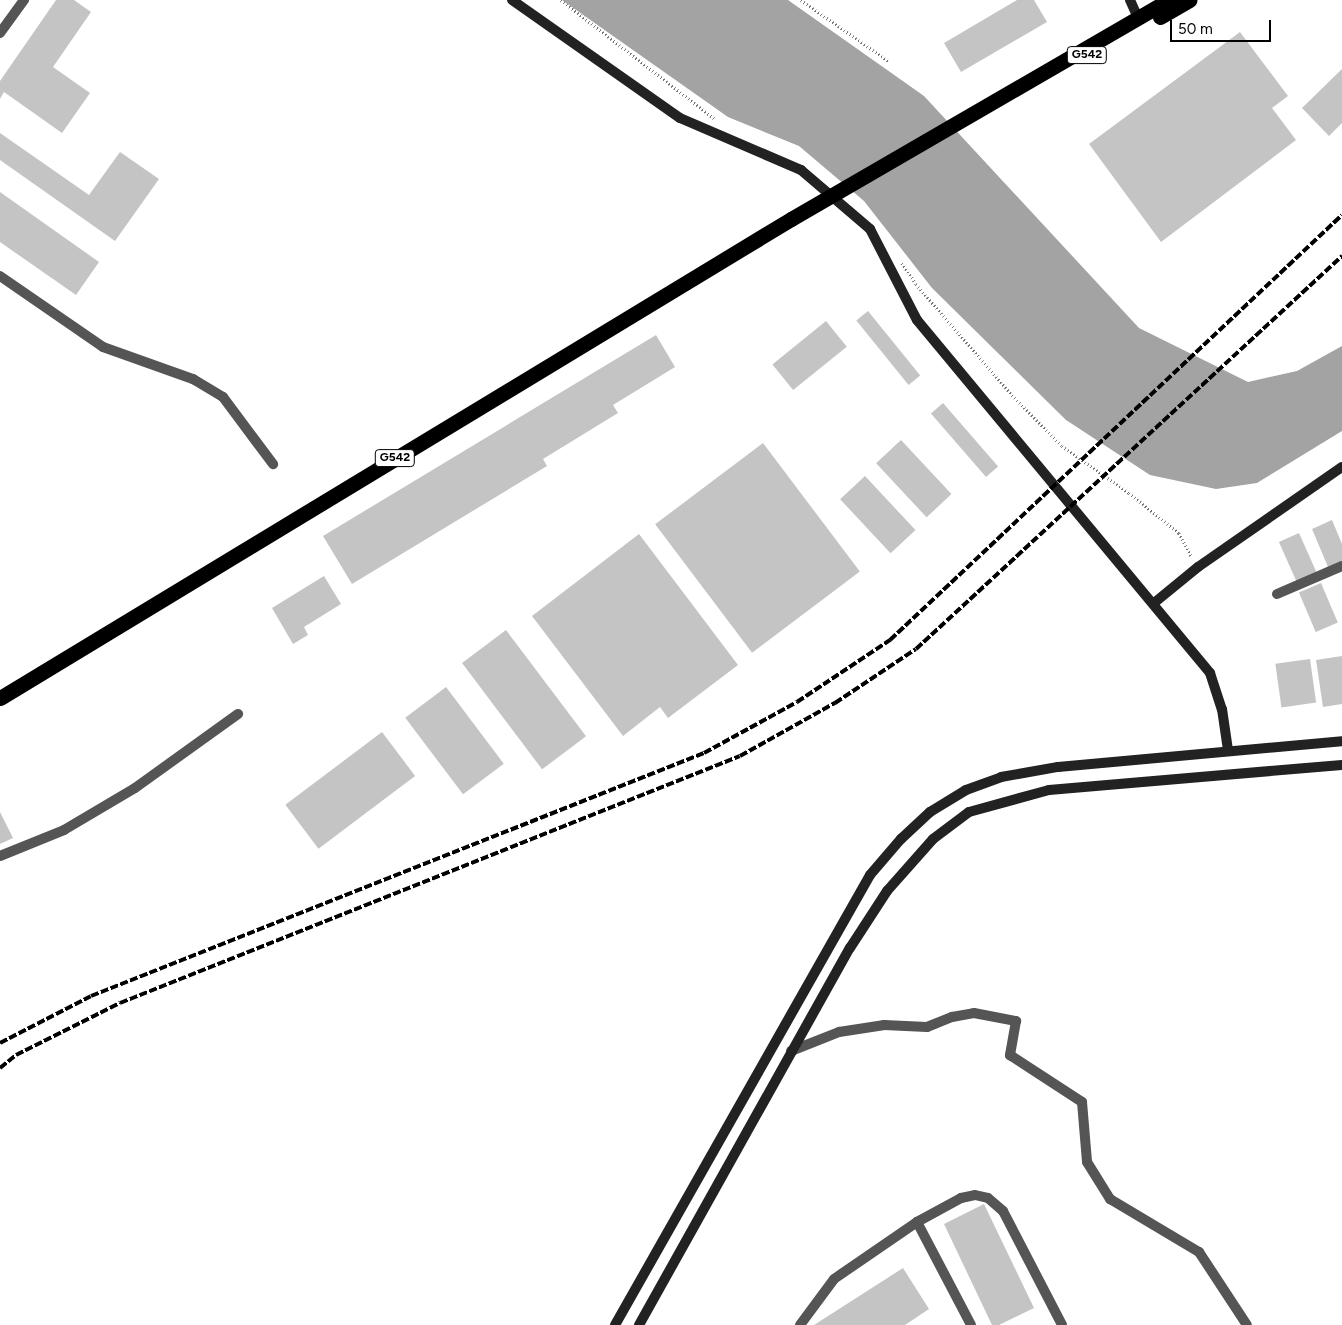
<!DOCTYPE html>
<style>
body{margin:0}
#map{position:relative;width:1342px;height:1325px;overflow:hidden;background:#fff;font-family:Figtree,sans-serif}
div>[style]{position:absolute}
.water>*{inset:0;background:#a3a3a3}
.building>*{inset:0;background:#c4c4c4;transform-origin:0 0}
.path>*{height:2.5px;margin-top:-1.25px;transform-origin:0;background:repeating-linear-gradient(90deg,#777 0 1px,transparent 0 3.5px)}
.street>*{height:10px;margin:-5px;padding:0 5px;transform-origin:5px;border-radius:5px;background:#555}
.secondary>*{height:10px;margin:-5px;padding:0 5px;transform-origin:5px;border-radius:5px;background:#222}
.highway>*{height:15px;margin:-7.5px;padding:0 7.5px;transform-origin:7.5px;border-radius:7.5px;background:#000}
.rail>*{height:4px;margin-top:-2px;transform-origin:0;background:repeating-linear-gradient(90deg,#000 0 8px,transparent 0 10.5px)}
span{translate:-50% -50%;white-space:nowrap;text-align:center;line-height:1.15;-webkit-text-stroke:4px #fff;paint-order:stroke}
.shield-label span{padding:1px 4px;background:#fff;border:1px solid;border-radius:4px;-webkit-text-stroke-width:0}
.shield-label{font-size:12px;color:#000;font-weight:700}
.scale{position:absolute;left:1170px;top:20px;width:101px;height:22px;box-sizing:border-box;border:2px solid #000;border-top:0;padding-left:6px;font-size:15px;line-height:18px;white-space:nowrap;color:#000;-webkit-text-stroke:4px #fff;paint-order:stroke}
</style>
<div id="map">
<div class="water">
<i style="clip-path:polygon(562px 0,788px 0,924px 96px,1139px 328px,1248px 382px,1297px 371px,1342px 346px,1342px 431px,1257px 483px,1216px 489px,1150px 475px,1066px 420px,932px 288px,864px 201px,799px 146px,728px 117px)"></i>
</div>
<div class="building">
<i style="clip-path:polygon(56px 0,74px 0,91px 12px,53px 67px,90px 93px,62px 133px,4px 92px,0 99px,0 81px)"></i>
<i style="clip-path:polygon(1017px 0,1034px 0,1047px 22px,961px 72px,944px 43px)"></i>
<i style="clip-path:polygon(1240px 32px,1288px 96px,1272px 108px,1296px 140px,1161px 242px,1089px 144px)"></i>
<i style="clip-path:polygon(1342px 69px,1342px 123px,1329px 136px,1302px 108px)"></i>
<i style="clip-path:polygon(0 133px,89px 195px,120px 152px,159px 179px,115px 241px,0 160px)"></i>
<i style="clip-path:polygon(0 192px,99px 262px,76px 295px,0 242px)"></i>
<i style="left:868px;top:311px;width:83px;height:15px;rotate:51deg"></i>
<i style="left:826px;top:321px;width:33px;height:69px;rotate:51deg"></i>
<i style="clip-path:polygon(656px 335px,675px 367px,613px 405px,618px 413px,543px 459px,547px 466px,352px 584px,323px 536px)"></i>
<i style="left:943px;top:403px;width:84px;height:16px;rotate:49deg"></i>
<i style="left:901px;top:440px;width:74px;height:34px;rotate:47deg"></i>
<i style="left:763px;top:443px;width:161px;height:135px;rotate:53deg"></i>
<i style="left:865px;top:476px;width:74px;height:34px;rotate:47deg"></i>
<i style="clip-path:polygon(1332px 520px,1342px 544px,1342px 561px,1328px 567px,1312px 529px)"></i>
<i style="left:1299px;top:533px;width:43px;height:22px;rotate:66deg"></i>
<i style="clip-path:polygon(639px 534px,738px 665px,668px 718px,660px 707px,623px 736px,532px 616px)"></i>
<i style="clip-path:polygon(324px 576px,341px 604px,304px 627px,308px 635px,293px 644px,272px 608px)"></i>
<i style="left:1321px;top:583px;width:43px;height:24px;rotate:67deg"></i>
<i style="left:506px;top:630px;width:133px;height:55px;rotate:53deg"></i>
<i style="clip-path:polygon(1342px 656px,1342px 704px,1323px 707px,1316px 660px)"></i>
<i style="left:1310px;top:659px;width:44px;height:35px;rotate:82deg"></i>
<i style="left:446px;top:687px;width:96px;height:51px;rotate:53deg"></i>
<i style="left:382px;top:732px;width:55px;height:121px;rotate:53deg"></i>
<i style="clip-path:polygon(0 812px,13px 838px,0 844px)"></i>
<i style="clip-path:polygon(984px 1204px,1034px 1308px,999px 1325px,992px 1325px,944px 1224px)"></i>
<i style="clip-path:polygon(903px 1268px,929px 1309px,905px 1325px,814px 1325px)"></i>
</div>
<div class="path">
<i style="left:561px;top:0;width:196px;rotate:37.7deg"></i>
<i style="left:801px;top:0;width:108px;rotate:34.9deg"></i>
<i style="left:902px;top:263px;width:25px;rotate:56deg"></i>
<i style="left:916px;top:284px;width:147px;rotate:49.1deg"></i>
<i style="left:1012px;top:395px;width:71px;rotate:45.6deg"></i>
<i style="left:1062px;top:446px;width:82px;rotate:35deg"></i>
<i style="left:1129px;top:493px;width:64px;rotate:38.7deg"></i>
<i style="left:1179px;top:533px;width:27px;rotate:62deg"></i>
</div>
<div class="street">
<i style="left:0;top:33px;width:41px;rotate:-54deg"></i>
<i style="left:0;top:276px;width:125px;rotate:34.6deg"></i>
<i style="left:103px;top:347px;width:96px;rotate:19.6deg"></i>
<i style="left:193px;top:379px;width:35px;rotate:31deg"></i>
<i style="left:223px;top:397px;width:84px;rotate:53.3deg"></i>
<i style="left:1277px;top:594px;width:71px;rotate:-23.3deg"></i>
<i style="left:0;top:856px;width:69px;rotate:-22.1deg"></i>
<i style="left:64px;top:830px;width:82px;rotate:-30.6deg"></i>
<i style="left:135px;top:788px;width:127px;rotate:-35.7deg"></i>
<i style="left:791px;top:1051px;width:52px;rotate:-21.6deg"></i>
<i style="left:839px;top:1032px;width:46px;rotate:-8.8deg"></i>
<i style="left:884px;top:1025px;width:43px;rotate:2.7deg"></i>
<i style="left:927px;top:1027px;width:27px;rotate:-22deg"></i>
<i style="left:952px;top:1017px;width:22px;rotate:-10deg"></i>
<i style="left:974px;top:1013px;width:43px;rotate:10.8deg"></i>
<i style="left:1016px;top:1021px;width:35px;rotate:100deg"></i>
<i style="left:1010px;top:1055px;width:86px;rotate:33.1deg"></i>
<i style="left:1082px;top:1102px;width:60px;rotate:85.2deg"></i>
<i style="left:1087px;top:1162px;width:44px;rotate:58.1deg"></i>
<i style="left:1110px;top:1199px;width:104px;rotate:30.8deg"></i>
<i style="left:1199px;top:1252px;width:87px;rotate:56.7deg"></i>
<i style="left:917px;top:1222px;width:116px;rotate:62.3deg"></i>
<i style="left:800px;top:1325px;width:57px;rotate:-53.5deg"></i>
<i style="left:834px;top:1279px;width:101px;rotate:-34.5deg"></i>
<i style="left:917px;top:1222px;width:50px;rotate:-28.6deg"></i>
<i style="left:961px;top:1198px;width:14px;rotate:-12deg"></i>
<i style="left:975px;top:1195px;width:13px;rotate:13deg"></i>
<i style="left:988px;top:1198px;width:20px;rotate:41deg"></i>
<i style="left:1003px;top:1211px;width:128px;rotate:62.6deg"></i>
</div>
<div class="secondary">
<i style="left:512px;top:0;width:205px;rotate:35.1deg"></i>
<i style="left:680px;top:118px;width:132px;rotate:23.3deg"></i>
<i style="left:801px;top:170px;width:91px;rotate:40.5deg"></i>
<i style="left:870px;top:229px;width:102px;rotate:62.7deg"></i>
<i style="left:917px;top:320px;width:459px;rotate:50.3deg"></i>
<i style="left:1210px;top:673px;width:38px;rotate:72deg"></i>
<i style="left:1222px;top:709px;width:41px;rotate:81.7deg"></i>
<i style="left:1130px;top:0;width:20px;rotate:66deg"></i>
<i style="left:1154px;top:603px;width:57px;rotate:-39.3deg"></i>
<i style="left:1198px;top:567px;width:175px;rotate:-34.8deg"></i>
<i style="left:615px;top:1325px;width:517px;rotate:-60.46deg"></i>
<i style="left:870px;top:875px;width:48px;rotate:-49.3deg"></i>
<i style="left:901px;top:839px;width:40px;rotate:-43deg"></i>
<i style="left:930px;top:812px;width:42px;rotate:-31.4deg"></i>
<i style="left:966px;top:790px;width:37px;rotate:-20deg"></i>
<i style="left:1001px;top:777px;width:58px;rotate:-10deg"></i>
<i style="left:1058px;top:767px;width:285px;rotate:-5.2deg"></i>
<i style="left:639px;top:1325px;width:432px;rotate:-60.8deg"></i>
<i style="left:850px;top:948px;width:68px;rotate:-57deg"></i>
<i style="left:887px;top:891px;width:69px;rotate:-48.5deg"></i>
<i style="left:933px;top:839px;width:45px;rotate:-36.9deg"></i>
<i style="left:969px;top:812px;width:83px;rotate:-15.4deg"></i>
<i style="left:1049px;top:790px;width:294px;rotate:-4.9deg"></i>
</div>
<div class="highway">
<i style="left:1160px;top:17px;width:34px;rotate:-30deg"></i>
<i style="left:0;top:698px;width:925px;rotate:-31.2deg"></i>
<i style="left:791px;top:219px;width:437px;rotate:-30.1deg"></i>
</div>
<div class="rail">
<i style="left:0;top:1043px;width:102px;rotate:-27.3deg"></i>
<i style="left:91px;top:996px;width:659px;rotate:-21.62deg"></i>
<i style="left:704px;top:753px;width:106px;rotate:-28.7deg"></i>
<i style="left:797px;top:702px;width:112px;rotate:-33.7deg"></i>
<i style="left:890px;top:640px;width:620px;rotate:-43.24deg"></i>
<i style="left:0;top:1068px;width:21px;rotate:-39deg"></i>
<i style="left:16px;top:1055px;width:116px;rotate:-26.6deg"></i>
<i style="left:120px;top:1003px;width:667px;rotate:-21.72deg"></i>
<i style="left:740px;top:756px;width:109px;rotate:-29.2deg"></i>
<i style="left:835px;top:703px;width:97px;rotate:-33.7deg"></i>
<i style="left:916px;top:649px;width:580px;rotate:-42.69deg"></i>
</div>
<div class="shield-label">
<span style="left:1087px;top:55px">G542</span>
<span style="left:395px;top:458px">G542</span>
</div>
<div class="scale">50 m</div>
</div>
